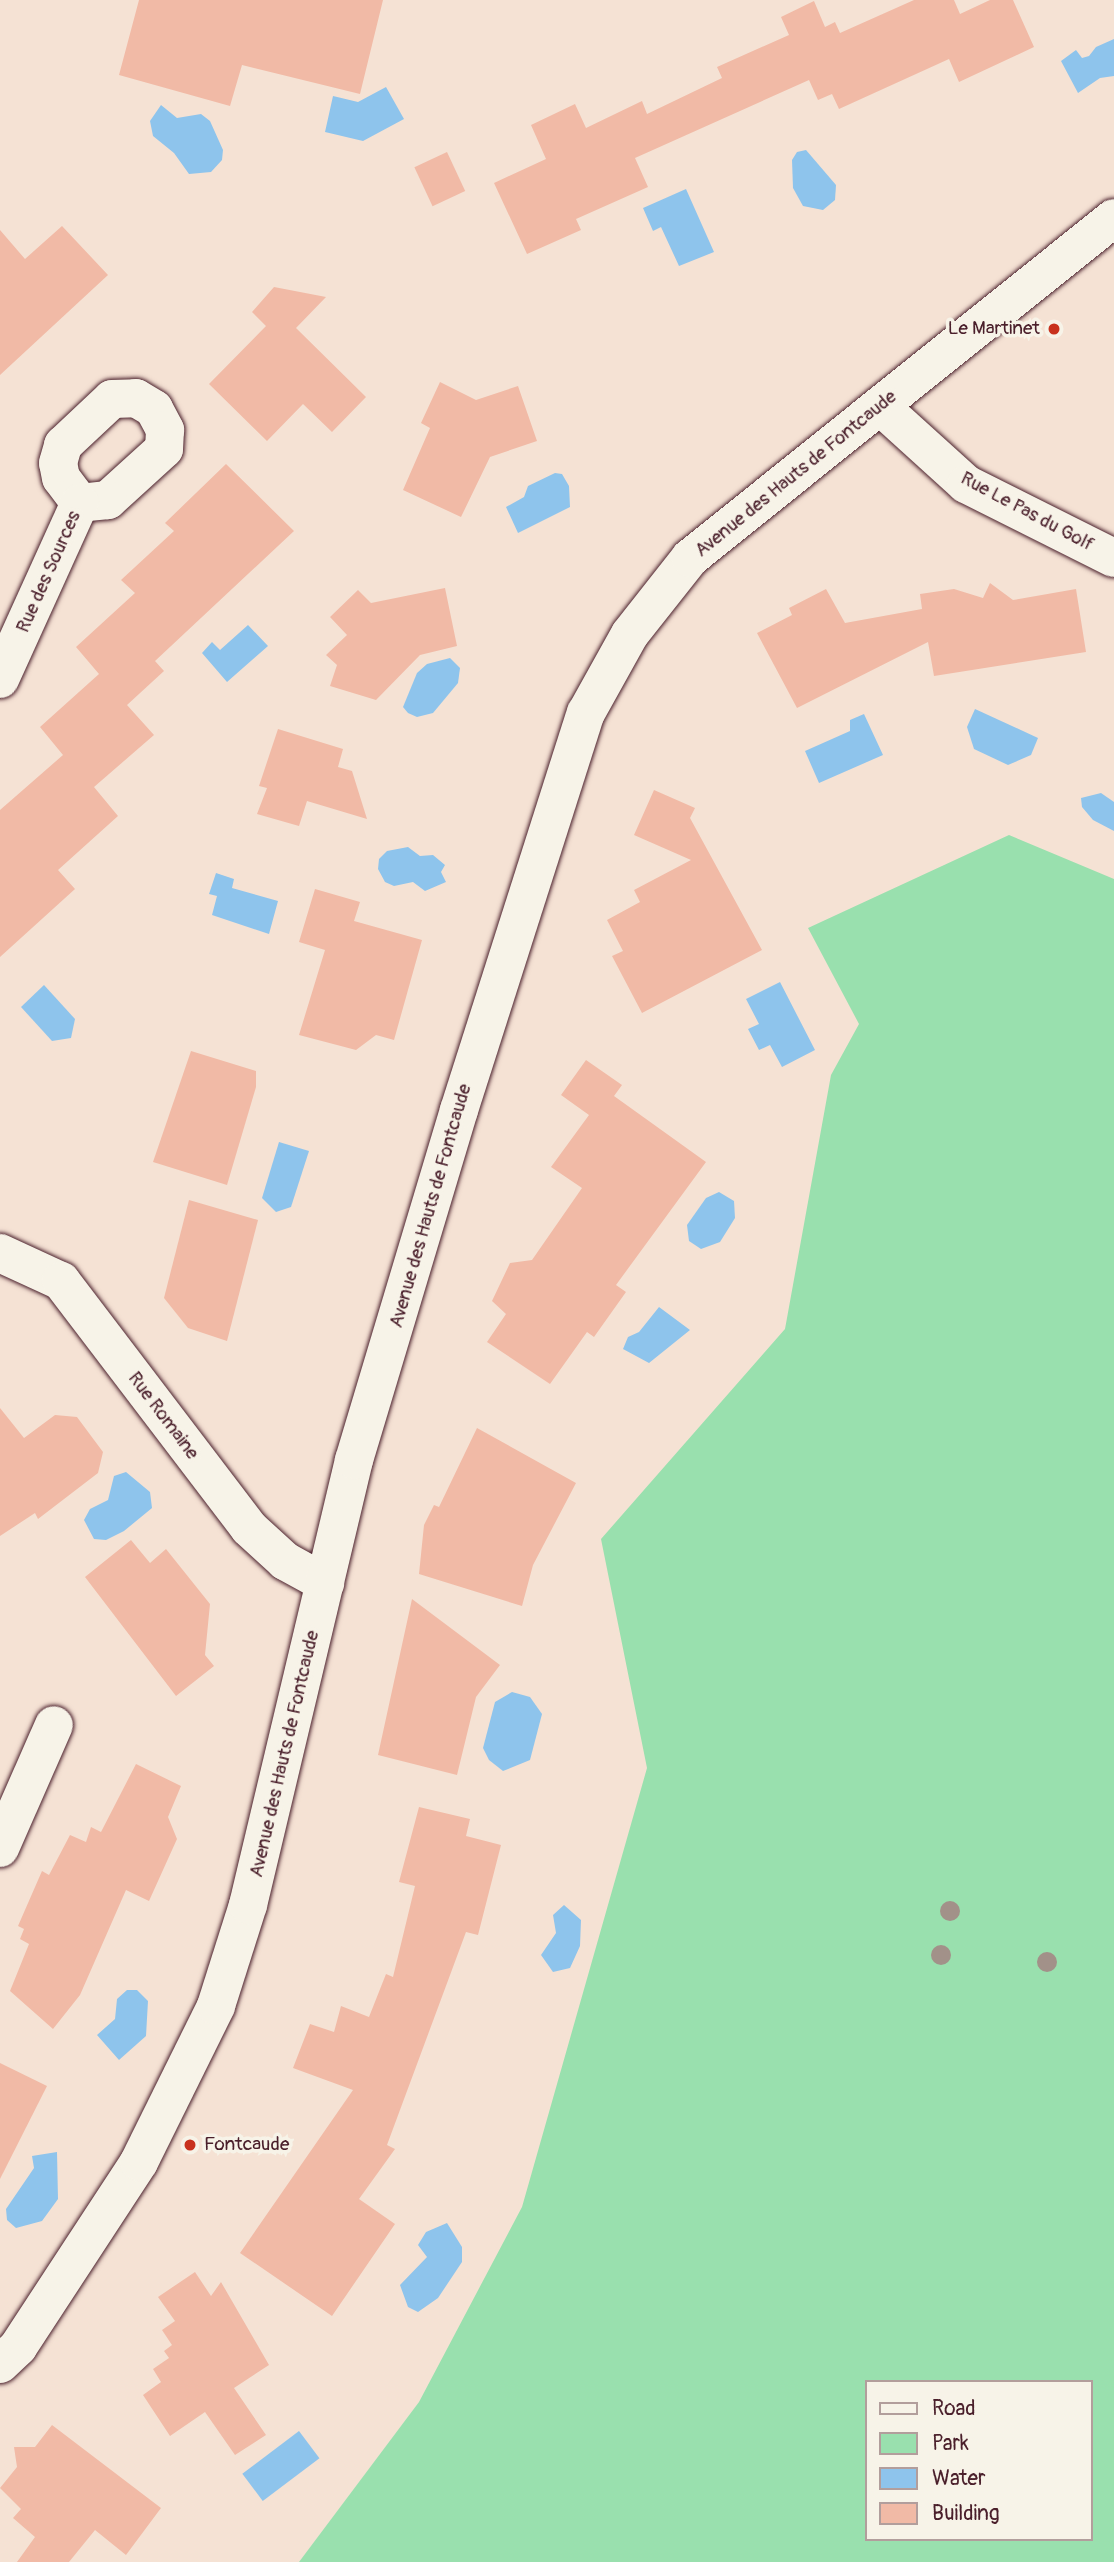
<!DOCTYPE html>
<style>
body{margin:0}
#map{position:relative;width:1114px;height:2562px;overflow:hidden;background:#f5e2d4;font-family:Pangolin,sans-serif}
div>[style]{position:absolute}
.green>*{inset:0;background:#99e0ae}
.water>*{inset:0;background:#8ec4ec;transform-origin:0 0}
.building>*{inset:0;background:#f1baa6;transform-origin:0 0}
.roads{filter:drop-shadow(0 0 2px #4a1f2b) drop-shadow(0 0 2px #4a1f2b)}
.minor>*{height:38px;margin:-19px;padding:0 19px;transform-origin:19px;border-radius:19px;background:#f7f3e8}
.trees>*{width:20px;height:20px;margin:-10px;border-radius:50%;background:#a29189}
.dots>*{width:19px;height:19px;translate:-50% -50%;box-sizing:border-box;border:4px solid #f7f3e8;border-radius:50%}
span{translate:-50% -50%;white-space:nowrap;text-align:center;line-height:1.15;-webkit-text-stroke:7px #f7f3e8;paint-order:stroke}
.poi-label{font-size:19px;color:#4a1f2b}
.right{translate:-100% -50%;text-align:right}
.left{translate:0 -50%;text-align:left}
.street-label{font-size:19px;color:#4a1f2b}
.legend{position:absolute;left:865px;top:2380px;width:228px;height:161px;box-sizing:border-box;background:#f7f3e8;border:2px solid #b29e9c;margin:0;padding:9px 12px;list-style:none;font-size:21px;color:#4a1f2b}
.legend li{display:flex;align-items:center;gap:14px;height:35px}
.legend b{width:35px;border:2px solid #b29e9c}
</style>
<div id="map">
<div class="green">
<i style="clip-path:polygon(evenodd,1009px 835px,1114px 879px,1114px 2562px,299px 2562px,419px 2402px,522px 2207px,647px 1768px,601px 1539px,785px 1329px,831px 1075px,859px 1024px,808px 928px,1009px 835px,867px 2382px,1091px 2382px,1091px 2539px,867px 2539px,867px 2382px)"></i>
</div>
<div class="water">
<i style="clip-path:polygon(1114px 39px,1114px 76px,1100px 78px,1078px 93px,1061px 61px,1076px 50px,1082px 58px,1089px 56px,1096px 47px)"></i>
<i style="clip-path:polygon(386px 87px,404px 119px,363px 141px,325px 132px,333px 96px,358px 102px)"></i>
<i style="clip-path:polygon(161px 105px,177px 118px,201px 114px,210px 121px,223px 150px,222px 160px,211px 172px,189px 174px,174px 153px,153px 136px,150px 121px)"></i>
<i style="clip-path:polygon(806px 150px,836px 185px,835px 200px,823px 210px,803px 206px,793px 188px,792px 160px,797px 152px)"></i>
<i style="clip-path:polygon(686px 189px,714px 252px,679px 266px,661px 227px,653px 231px,643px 208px)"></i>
<i style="clip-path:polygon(555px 473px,562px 474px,569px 486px,570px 507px,518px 533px,506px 507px,524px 497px,528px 486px)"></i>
<i style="clip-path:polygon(248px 625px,268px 646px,227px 682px,202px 653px,212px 642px,220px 650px)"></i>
<i style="clip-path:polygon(450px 658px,460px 668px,458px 683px,433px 713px,417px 717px,408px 713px,403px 707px,417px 673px,427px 664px)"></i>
<i style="clip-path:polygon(975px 709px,1038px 738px,1031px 755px,1008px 765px,974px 749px,967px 727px)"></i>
<i style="clip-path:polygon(864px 714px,883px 755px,819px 783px,805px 751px,850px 731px,850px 720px)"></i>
<i style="clip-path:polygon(1101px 793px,1114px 802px,1114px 831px,1093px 820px,1082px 807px,1081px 798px)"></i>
<i style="clip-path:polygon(408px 847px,420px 856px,433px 855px,445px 865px,441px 872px,446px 882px,425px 891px,413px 882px,394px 886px,385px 882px,378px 869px,379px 859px,387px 851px)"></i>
<i style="clip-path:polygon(216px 873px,234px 879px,232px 888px,278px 901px,269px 934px,212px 915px,217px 896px,209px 894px)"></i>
<i style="clip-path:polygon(780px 982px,815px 1050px,782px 1067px,770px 1045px,759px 1050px,748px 1029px,759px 1024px,746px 999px)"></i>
<i style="clip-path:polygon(44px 985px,75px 1019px,71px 1038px,52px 1041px,21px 1007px)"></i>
<i style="clip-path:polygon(279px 1142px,309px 1151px,291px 1207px,276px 1212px,262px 1198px)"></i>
<i style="clip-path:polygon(719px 1192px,734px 1201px,735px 1218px,720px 1242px,701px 1249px,689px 1241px,687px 1225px,706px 1198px)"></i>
<i style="clip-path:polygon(659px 1307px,690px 1330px,649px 1363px,623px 1349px,628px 1337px,639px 1332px)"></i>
<i style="clip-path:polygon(126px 1472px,150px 1492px,152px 1508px,124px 1531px,106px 1540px,94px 1539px,84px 1520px,90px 1509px,108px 1500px,114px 1476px)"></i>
<i style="clip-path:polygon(512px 1692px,530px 1697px,542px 1714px,530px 1760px,503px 1771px,489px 1760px,483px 1748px,495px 1702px)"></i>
<i style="clip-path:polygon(564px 1905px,581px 1920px,580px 1946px,570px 1968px,553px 1972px,541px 1955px,556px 1933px,553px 1915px)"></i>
<i style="clip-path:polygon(127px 1990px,137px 1990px,148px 2001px,146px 2036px,119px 2060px,97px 2035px,115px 2019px,117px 1999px)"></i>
<i style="clip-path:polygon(57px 2152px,58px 2199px,42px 2221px,16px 2228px,7px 2220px,6px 2209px,34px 2168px,32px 2156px)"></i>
<i style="clip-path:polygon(447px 2223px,462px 2247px,462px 2262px,438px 2298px,418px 2312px,408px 2307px,400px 2285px,427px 2257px,418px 2245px,426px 2232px)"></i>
<i style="left:299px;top:2431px;width:34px;height:71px;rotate:53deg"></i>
</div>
<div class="building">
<i style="clip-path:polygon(139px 0,383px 0,360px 94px,242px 65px,230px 106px,119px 75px)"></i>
<i style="clip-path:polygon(914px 0,954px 0,960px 14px,990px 0,1013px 0,1034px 47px,959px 82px,949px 59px,839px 109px,832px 94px,818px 100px,809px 80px,635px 158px,648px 187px,576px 219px,581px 230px,527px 254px,494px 183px,546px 159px,531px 125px,575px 104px,586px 128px,642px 101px,647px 114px,722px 78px,717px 67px,789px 35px,781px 17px,814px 1px,825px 27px,835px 22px,840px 33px)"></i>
<i style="left:447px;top:152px;width:43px;height:36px;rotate:65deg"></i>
<i style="clip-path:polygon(62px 226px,108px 275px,0 375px,0 230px,25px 259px)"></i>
<i style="clip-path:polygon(274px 287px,326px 297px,296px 328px,366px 397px,332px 432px,303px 404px,267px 441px,209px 384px,266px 326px,252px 312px)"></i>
<i style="clip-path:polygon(440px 382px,476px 400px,518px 386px,537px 441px,490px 457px,461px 517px,403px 490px,430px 428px,421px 423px)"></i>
<i style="clip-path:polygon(226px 464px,294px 531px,155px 661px,164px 671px,127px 705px,154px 735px,94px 787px,118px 816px,58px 870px,75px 889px,0 957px,0 810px,63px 755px,40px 727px,99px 674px,76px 647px,135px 593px,121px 580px,174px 531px,165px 523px)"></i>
<i style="clip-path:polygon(990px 583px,1013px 600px,1076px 589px,1086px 652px,934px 676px,928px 642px,797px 708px,757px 633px,792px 615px,789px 608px,826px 589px,845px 623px,922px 609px,920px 594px,954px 589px,983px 598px)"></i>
<i style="clip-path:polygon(445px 588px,457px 646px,420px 655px,376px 700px,330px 686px,337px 665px,326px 655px,347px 635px,330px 617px,358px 590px,371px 603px)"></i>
<i style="clip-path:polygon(278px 729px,343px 749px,338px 767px,352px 771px,367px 819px,307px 801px,299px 826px,257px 814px,267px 788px,259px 786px)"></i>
<i style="clip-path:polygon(654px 790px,695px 808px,690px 818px,762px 950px,642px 1013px,612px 956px,623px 951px,607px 920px,640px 902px,634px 890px,691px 860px,634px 835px)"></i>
<i style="clip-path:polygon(315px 889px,360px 902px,354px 921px,422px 940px,394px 1040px,376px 1035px,356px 1050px,299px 1035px,325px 950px,299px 942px)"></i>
<i style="clip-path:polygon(191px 1051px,256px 1071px,256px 1087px,227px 1185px,153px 1162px)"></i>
<i style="clip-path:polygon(586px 1060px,622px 1085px,614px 1096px,706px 1162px,616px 1285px,626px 1292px,594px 1337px,587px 1332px,550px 1384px,487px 1342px,506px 1314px,492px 1301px,510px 1263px,532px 1260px,582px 1188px,551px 1167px,589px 1115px,561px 1095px)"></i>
<i style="clip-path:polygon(189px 1200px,258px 1220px,227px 1341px,188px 1328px,164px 1298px)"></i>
<i style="clip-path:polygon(0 1408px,24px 1438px,55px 1415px,77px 1417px,103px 1452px,98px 1473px,38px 1519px,35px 1513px,0 1536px)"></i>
<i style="clip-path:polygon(477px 1428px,576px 1483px,533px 1565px,522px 1606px,419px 1574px,424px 1525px,434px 1505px,439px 1507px)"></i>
<i style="clip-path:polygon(131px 1540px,150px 1563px,166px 1549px,210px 1604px,205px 1655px,214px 1666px,176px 1696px,85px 1577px)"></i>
<i style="clip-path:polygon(412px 1599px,500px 1665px,476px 1697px,457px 1775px,378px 1755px)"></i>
<i style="clip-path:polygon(136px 1764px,181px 1786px,168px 1817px,177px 1839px,149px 1901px,126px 1890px,80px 1995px,53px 2029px,10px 1991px,29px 1944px,20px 1939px,24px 1929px,18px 1926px,42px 1871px,49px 1875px,70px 1835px,86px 1842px,91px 1827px,101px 1832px)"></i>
<i style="clip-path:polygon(419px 1807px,470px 1819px,466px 1836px,501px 1845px,478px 1935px,466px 1932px,387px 2145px,395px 2149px,359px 2199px,395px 2224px,332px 2316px,240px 2253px,353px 2090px,293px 2068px,310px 2024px,334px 2032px,341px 2006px,369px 2017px,386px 1974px,393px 1977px,415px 1886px,399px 1882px)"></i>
<i style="clip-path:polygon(0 2063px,47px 2086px,0 2179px)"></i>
<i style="clip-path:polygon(195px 2272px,211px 2296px,221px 2282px,269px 2365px,234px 2388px,266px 2435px,235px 2455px,205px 2412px,170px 2436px,143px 2395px,161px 2382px,153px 2369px,169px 2358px,164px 2351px,172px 2345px,162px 2330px,175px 2321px,158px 2297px)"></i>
<i style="clip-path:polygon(52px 2425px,161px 2508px,126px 2555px,95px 2530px,69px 2562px,17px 2562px,35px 2537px,13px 2518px,21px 2509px,0 2488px,17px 2467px,14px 2447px,35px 2447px)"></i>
</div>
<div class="roads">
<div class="minor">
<i style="left:136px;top:398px;width:21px;rotate:31deg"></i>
<i style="left:154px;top:409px;width:24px;rotate:62deg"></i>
<i style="left:165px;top:430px;width:19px;rotate:93deg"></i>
<i style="left:164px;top:449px;width:76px;rotate:137.7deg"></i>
<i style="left:108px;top:500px;width:28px;rotate:174deg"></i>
<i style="left:80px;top:503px;width:31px;rotate:-127deg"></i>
<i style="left:61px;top:478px;width:15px;rotate:-101deg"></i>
<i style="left:58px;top:463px;width:19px;rotate:-74deg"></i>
<i style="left:63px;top:445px;width:67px;rotate:-43.2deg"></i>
<i style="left:112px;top:399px;width:24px;rotate:-2deg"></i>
<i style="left:880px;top:406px;width:116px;rotate:42.2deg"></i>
<i style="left:966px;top:484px;width:165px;rotate:26.6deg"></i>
<i style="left:0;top:679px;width:193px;rotate:-65.6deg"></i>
<i style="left:0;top:1253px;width:67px;rotate:24.7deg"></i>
<i style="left:61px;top:1281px;width:310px;rotate:52.7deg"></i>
<i style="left:249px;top:1528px;width:49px;rotate:42.5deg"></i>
<i style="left:285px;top:1561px;width:46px;rotate:28.8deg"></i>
<i style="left:0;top:1848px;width:134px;rotate:-66.3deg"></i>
<i style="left:0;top:2364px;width:25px;rotate:-43deg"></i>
<i style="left:18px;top:2347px;width:221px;rotate:-56.8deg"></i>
<i style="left:139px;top:2162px;width:174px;rotate:-63.7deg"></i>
<i style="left:216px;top:2006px;width:106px;rotate:-72.4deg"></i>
<i style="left:248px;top:1905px;width:457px;rotate:-76.6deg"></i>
<i style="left:354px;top:1460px;width:365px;rotate:-73.3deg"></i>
<i style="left:459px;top:1110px;width:417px;rotate:-72.3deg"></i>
<i style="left:586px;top:713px;width:90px;rotate:-60.9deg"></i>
<i style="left:630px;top:634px;width:97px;rotate:-51.7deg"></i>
<i style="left:690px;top:558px;width:543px;rotate:-38.73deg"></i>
</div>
</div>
<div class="trees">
<i style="left:950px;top:1911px"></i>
<i style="left:941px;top:1955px"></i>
<i style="left:1047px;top:1962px"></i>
</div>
<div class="dots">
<i style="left:1054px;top:329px;background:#c8321e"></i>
<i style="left:190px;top:2145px;background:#c8321e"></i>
</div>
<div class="poi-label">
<span class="right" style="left:1040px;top:329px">Le Martinet</span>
<span class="left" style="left:204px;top:2145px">Fontcaude</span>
</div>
<div class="street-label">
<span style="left:796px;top:474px;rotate:-39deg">Avenue des Hauts de Fontcaude</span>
<span style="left:1027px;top:512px;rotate:28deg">Rue Le Pas du Golf</span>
<span style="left:49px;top:572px;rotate:-66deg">Rue des Sources</span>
<span style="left:431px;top:1206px;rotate:-74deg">Avenue des Hauts de Fontcaude</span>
<span style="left:163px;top:1416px;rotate:53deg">Rue Romaine</span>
<span style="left:285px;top:1754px;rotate:-77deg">Avenue des Hauts de Fontcaude</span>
</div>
<ul class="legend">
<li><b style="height:9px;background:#f7f3e8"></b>Road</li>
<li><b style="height:19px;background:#99e0ae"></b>Park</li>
<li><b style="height:19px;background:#8ec4ec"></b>Water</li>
<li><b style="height:19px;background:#f1baa6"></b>Building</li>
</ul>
</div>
